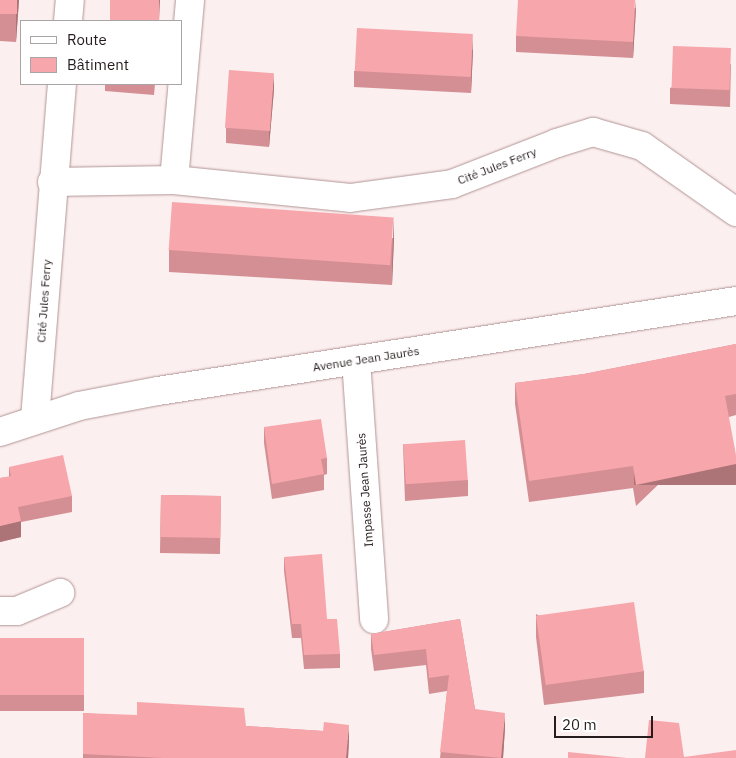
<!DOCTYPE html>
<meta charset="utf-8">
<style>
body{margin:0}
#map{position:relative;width:736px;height:758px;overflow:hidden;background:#fcefef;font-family:"IBM Plex Sans",sans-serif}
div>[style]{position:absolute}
.roads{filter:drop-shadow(0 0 1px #b19495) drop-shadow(0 0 1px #b19495)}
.minor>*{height:28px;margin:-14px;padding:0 14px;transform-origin:14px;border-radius:14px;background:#fff}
.tertiary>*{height:28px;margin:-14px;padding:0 14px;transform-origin:14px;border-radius:14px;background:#fff}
.wall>*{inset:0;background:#d48f94;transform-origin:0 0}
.shaded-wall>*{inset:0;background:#ad7478;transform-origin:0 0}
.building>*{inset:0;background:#f7a6ac;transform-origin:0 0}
span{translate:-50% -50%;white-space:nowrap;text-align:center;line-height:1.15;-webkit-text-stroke:4px #fff;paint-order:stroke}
.street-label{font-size:12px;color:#271c1d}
.legend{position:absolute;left:20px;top:20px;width:162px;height:65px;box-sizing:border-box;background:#fff;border:1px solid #a9a4a5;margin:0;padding:6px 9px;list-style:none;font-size:15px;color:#271c1d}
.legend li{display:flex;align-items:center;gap:10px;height:25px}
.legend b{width:25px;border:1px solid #a9a4a5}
.scale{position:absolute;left:554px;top:716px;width:99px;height:22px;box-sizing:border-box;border:2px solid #271c1d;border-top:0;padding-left:6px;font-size:15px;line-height:18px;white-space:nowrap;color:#271c1d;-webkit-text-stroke:4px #fff;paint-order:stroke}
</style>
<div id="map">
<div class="roads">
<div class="minor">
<i style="left:68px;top:21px;width:21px;rotate:-85deg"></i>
<i style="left:174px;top:180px;width:177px;rotate:5.8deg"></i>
<i style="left:350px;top:198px;width:103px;rotate:-7.8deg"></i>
<i style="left:452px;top:184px;width:113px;rotate:-21.3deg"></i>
<i style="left:557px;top:143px;width:38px;rotate:-17deg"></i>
<i style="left:593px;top:132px;width:51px;rotate:15.9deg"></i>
<i style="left:642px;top:146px;width:115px;rotate:35.1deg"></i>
<i style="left:52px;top:182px;width:122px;rotate:-0.9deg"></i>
<i style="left:174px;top:180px;width:181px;rotate:-84.9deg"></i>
<i style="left:356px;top:360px;width:260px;rotate:86deg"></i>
<i style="left:35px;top:419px;width:336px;rotate:-85.4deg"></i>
<i style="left:0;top:611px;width:17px"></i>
<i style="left:17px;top:611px;width:47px;rotate:-22.7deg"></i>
</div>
<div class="tertiary">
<i style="left:0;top:432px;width:83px;rotate:-18.2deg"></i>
<i style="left:79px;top:406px;width:80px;rotate:-10.8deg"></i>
<i style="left:158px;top:391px;width:585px;rotate:-8.85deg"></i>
</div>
</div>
<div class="wall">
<i style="clip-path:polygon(0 0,19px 0,16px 42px,0 41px)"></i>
<i style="clip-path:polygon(636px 8px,633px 58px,516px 52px,516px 36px)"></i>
<i style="clip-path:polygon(473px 50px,471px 93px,354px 87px,354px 71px)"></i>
<i style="clip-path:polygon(731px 64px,730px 107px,670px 104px,670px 88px)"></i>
<i style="clip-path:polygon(105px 84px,155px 84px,154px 95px,105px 91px)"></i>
<i style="clip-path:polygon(274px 89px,269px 147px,226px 143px,226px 128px)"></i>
<i style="clip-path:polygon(394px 238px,392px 285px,169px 272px,169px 250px)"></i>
<i style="clip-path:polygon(736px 344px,736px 415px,729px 417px,636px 506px,633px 488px,529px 502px,515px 404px,515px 383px,584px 374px)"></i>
<i style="clip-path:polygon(264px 427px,327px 458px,327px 474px,324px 475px,324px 490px,272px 499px,264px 443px)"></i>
<i style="clip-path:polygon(403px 444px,468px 480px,468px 496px,405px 501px)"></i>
<i style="clip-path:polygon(9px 467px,72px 496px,72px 512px,21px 522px,21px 537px,0 542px,0 478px,9px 477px)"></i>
<i style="left:161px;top:495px;width:60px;height:58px;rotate:1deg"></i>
<i style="clip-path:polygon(284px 557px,327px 619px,340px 654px,340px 668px,304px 669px,301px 638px,292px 638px,284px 571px)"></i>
<i style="clip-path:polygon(536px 614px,644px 671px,644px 693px,544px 705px,536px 637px)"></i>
<i style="clip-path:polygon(460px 619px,475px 709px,505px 728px,503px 758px,440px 758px,447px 691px,429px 694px,426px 665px,374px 671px,371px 649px,371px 634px)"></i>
<i style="left:0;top:638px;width:84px;height:73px"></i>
<i style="clip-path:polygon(83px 713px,246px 726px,323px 731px,349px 740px,348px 758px,83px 758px)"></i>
</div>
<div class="shaded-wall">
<i style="clip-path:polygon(17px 0,19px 0,16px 42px,16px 15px)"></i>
<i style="clip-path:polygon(159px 0,160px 0,159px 21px,157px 21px)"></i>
<i style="clip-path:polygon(636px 0,636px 8px,633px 58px,633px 42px)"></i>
<i style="clip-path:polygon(473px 34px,473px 50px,471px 93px,471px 77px)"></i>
<i style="clip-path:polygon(274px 73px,274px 89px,269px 147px,269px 131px)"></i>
<i style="clip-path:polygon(394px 216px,394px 238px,392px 285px,392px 263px)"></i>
<i style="left:736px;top:464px;width:21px;height:102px;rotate:90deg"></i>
<i style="clip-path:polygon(21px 521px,21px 537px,0 542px,0 526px)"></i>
<i style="clip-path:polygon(505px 713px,505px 728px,503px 758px,501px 758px)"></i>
<i style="clip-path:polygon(349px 725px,349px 740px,348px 758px,346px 758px)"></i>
</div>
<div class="building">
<i style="left:0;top:0;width:17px;height:14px"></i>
<i style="left:110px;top:0;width:49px;height:21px"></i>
<i style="clip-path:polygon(518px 0,635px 0,633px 42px,516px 36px)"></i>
<i style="left:357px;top:28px;width:116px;height:43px;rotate:3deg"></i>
<i style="left:673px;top:46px;width:58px;height:42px;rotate:2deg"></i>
<i style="left:229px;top:70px;width:45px;height:58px;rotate:4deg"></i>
<i style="left:172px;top:202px;width:222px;height:48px;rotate:4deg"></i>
<i style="clip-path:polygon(736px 344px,736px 394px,725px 396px,736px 455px,736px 464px,636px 485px,633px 466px,529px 481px,515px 383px,584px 374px)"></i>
<i style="clip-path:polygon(321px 419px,327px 458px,321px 459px,324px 474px,272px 484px,264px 427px)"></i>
<i style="left:465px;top:440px;width:40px;height:62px;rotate:86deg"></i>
<i style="clip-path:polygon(63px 455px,72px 496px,18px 507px,21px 521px,0 526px,0 478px,11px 476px,9px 467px)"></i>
<i style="left:161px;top:495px;width:60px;height:42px;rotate:1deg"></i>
<i style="clip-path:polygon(322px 554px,327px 619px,337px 619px,340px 654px,304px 655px,301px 624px,292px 624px,284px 557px)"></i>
<i style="left:634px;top:602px;width:70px;height:99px;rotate:82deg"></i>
<i style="clip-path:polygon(460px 619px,475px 709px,505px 713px,501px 758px,440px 752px,449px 675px,429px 678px,426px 649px,374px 655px,371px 634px)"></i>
<i style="left:0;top:638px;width:84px;height:57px"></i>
<i style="clip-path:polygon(137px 702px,244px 708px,246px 726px,323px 731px,324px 722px,349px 725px,346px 758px,164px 758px,83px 754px,83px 713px,137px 715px)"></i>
<i style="clip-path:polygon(649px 720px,679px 723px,684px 757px,736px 750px,736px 758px,645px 758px)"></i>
<i style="clip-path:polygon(568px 752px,627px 758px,568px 758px)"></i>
</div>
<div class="street-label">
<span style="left:497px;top:166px;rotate:-21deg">Cité Jules Ferry</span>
<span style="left:44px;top:301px;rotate:-86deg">Cité Jules Ferry</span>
<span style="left:366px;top:359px;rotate:-9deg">Avenue Jean Jaurès</span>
<span style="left:365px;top:490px;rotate:-94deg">Impasse Jean Jaurès</span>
</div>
<ul class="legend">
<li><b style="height:6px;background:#fff"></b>Route</li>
<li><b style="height:14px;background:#f7a6ac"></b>Bâtiment</li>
</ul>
<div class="scale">20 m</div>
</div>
